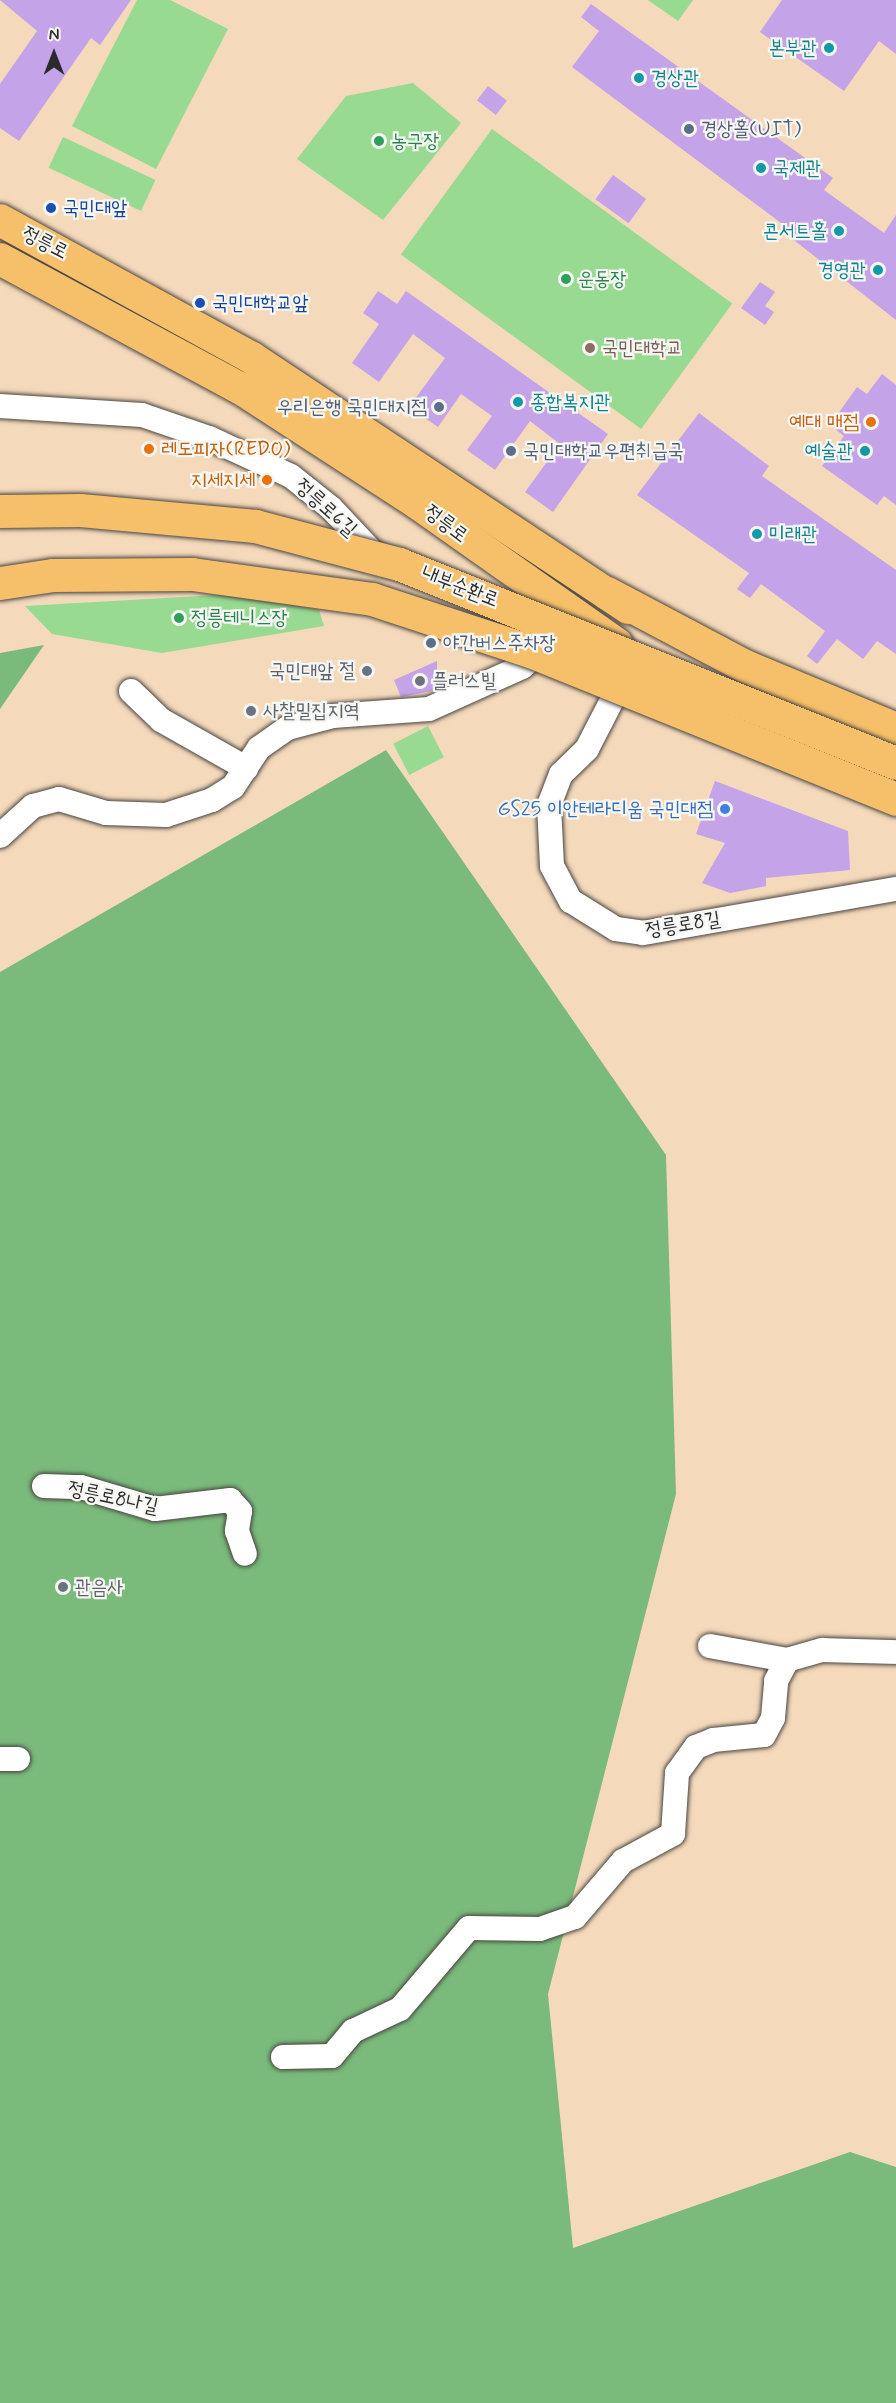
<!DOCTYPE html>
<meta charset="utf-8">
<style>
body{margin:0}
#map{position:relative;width:896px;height:2403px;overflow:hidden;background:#f4d9bb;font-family:Mynerve,"Poor Story",sans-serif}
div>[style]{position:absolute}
.green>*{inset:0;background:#98da91;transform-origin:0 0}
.forest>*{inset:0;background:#7aba7b}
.building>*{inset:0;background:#c5a3e9;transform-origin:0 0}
.roads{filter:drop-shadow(0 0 2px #494541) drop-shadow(0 0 2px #494541)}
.minor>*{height:24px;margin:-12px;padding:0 12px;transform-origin:12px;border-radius:12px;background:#fff}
.major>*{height:32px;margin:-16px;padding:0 16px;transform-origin:16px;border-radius:16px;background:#f6c06b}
.highway>*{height:33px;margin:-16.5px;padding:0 16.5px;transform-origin:16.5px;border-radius:16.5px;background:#f6c06b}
.bridges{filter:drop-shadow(0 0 2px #494541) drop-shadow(0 0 2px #494541)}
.highway-bridge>*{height:33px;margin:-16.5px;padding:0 16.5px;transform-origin:16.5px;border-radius:16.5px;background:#f6c06b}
.dots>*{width:16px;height:16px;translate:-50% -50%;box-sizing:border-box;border:3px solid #f6f6f2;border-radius:50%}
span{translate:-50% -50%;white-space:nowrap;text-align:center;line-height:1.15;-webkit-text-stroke:4.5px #f6f6f2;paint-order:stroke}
.culture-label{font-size:20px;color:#0d838f}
.right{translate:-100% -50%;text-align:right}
.left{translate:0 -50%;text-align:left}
.service-label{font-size:20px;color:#4e5e75}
.leisure-label{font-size:20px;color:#27864d}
.transit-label{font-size:20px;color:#164399}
.street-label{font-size:20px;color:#2b2b2b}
.education-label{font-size:20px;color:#785e54}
.food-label{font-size:20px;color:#c56008}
.worship-label{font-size:20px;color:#5b616d}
.shop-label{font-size:20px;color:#366cbe}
.north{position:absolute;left:24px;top:24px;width:60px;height:60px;-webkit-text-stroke:4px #f6f6f2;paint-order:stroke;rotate:0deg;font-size:16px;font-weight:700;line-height:24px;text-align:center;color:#2b2b2b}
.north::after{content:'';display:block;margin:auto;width:21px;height:27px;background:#2b2b2b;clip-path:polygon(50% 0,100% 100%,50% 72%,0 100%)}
</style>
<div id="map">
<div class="green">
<i style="clip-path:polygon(137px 0,170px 0,228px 29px,156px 169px,72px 126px)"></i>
<i style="clip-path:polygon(648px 0,693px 0,678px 21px)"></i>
<i style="clip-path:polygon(413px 83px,461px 123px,383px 220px,297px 159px,346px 96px)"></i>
<i style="left:492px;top:129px;width:297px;height:155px;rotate:36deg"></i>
<i style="left:63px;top:137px;width:102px;height:34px;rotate:25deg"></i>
<i style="clip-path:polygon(236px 594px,319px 610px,324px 626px,162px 653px,52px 634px,25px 606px)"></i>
<i style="left:428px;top:726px;width:35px;height:39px;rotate:63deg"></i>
</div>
<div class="forest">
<i style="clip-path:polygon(44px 645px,0 709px,0 653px)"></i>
<i style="clip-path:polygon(386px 750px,666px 1155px,676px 1494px,548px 1994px,573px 2248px,850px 2152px,896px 2167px,896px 2403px,0 2403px,0 972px)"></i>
</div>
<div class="building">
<i style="clip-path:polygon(0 0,131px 0,100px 45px,91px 38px,19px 141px,0 128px,0 84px,37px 31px)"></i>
<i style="clip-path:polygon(782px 0,896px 0,896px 54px,879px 41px,844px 91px,760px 32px)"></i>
<i style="clip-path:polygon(591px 4px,833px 178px,824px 190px,884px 233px,896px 215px,896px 320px,790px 237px,793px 232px,572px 67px,599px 31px,581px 17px)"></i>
<i style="left:488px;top:86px;width:24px;height:18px;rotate:38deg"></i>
<i style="left:613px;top:175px;width:41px;height:30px;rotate:36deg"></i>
<i style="clip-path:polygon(760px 282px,775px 292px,765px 306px,774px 312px,765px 325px,741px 308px)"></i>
<i style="clip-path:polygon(378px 291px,397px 304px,406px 291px,608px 434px,553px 512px,525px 492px,560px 444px,530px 421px,495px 470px,467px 450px,492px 416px,461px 394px,438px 427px,409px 407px,445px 358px,413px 334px,379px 382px,352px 363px,379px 324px,363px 313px)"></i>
<i style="clip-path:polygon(882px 374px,896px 385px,896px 505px,884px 496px,877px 505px,822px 466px,844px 436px,830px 425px,857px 387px,867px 394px)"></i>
<i style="clip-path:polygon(699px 413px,769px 466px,762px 476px,896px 570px,896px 654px,877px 641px,863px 659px,837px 639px,817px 664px,807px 656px,825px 631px,761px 584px,750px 598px,737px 589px,749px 573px,637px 495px)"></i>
<i style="clip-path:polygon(437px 661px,437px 690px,401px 697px,394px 680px)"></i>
<i style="clip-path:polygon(715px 781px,848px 831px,850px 870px,766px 878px,766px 886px,730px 893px,702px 883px,725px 843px,696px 834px)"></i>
</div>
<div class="roads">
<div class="minor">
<i style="left:0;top:406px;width:142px;rotate:3.6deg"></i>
<i style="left:142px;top:415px;width:71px;rotate:18.9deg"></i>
<i style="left:209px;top:438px;width:90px;rotate:24.9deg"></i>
<i style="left:291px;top:476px;width:51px;rotate:38.7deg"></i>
<i style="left:331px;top:508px;width:70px;rotate:46.7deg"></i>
<i style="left:626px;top:673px;width:85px;rotate:117.2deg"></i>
<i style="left:587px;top:749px;width:36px;rotate:136deg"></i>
<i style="left:561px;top:774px;width:33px;rotate:111deg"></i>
<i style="left:549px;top:805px;width:61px;rotate:87.2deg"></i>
<i style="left:552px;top:866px;width:40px;rotate:62deg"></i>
<i style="left:571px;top:901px;width:53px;rotate:31.9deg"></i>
<i style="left:616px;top:929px;width:27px;rotate:8deg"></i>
<i style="left:643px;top:933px;width:257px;rotate:-9.9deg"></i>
<i style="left:131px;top:691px;width:42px;rotate:44deg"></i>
<i style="left:161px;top:720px;width:98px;rotate:29.5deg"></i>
<i style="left:0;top:836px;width:45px;rotate:-42.3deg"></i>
<i style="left:33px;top:806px;width:27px;rotate:-15deg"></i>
<i style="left:59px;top:799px;width:49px;rotate:16.6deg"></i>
<i style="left:106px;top:813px;width:60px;rotate:1.9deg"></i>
<i style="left:166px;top:815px;width:48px;rotate:-18.1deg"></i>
<i style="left:212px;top:800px;width:25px;rotate:-32deg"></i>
<i style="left:233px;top:787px;width:47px;rotate:-56.3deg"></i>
<i style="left:259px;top:748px;width:35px;rotate:-35deg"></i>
<i style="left:288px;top:728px;width:47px;rotate:-14.9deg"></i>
<i style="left:333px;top:716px;width:96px;rotate:-4.2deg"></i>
<i style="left:429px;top:709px;width:102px;rotate:-24.3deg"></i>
<i style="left:522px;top:667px;width:34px;rotate:-40deg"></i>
<i style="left:44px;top:1486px;width:37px;rotate:2deg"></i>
<i style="left:81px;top:1487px;width:77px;rotate:16.6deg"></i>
<i style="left:155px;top:1509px;width:76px;rotate:-6.8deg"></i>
<i style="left:230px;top:1500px;width:15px;rotate:48deg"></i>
<i style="left:240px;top:1511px;width:20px;rotate:99deg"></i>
<i style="left:237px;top:1531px;width:24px;rotate:71deg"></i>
<i style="left:710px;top:1646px;width:78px;rotate:10.3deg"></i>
<i style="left:0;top:1759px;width:18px"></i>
<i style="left:283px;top:2057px;width:49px;rotate:-1.2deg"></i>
<i style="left:332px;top:2056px;width:33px;rotate:-50deg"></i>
<i style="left:353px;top:2031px;width:52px;rotate:-25.1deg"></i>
<i style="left:400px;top:2009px;width:106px;rotate:-49.6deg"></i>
<i style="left:469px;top:1928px;width:71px;rotate:0.8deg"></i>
<i style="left:540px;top:1929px;width:37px;rotate:-19deg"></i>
<i style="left:575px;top:1917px;width:74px;rotate:-49.4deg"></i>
<i style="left:623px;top:1861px;width:57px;rotate:-28.4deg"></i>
<i style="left:673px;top:1834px;width:61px;rotate:-86.2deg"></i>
<i style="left:677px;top:1773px;width:32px;rotate:-54deg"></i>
<i style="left:696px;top:1747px;width:18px;rotate:-22deg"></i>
<i style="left:713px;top:1740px;width:51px;rotate:-5.6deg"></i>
<i style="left:764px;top:1735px;width:19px;rotate:-62deg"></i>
<i style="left:773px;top:1718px;width:37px;rotate:-85deg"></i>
<i style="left:776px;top:1681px;width:24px;rotate:-62deg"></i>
<i style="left:787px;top:1660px;width:37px;rotate:-16deg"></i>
<i style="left:823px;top:1650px;width:73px;rotate:1.6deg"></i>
</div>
<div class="major">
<i style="left:0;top:220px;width:287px;rotate:28.7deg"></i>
<i style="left:252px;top:358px;width:452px;rotate:33.6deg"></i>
<i style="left:0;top:259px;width:272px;rotate:28.3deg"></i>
<i style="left:240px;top:388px;width:211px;rotate:33deg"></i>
<i style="left:417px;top:503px;width:245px;rotate:35.2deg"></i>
</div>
<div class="highway">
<i style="left:607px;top:593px;width:156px;rotate:27.9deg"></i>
<i style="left:745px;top:666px;width:164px;rotate:22.6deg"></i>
</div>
</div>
<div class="bridges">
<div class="highway-bridge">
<i style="left:0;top:511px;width:80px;rotate:-0.7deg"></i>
<i style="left:80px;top:510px;width:176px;rotate:5.2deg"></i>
<i style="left:255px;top:526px;width:149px;rotate:14.8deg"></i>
<i style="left:399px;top:564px;width:535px;rotate:21.82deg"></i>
<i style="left:0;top:583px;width:54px;rotate:-8.6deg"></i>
<i style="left:53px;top:575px;width:139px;rotate:-0.4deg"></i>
<i style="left:192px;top:574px;width:182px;rotate:7.9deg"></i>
<i style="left:372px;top:599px;width:166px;rotate:18.2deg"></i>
<i style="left:530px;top:651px;width:395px;rotate:22deg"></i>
</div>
</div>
<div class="dots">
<i style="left:829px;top:48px;background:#0f9aa8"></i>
<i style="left:639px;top:78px;background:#0f9aa8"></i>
<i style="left:689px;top:129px;background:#5c6f8a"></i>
<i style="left:379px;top:141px;background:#2e9e5b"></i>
<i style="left:761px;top:168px;background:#0f9aa8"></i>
<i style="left:51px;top:208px;background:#1a4fb4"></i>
<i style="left:839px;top:231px;background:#0f9aa8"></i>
<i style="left:878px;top:270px;background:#0f9aa8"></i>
<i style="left:566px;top:279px;background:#2e9e5b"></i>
<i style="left:200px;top:303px;background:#1a4fb4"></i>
<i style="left:590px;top:348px;background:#8d6e63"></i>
<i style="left:518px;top:402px;background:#0f9aa8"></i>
<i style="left:439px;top:407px;background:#5c6f8a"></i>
<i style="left:871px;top:422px;background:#e8710a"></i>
<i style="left:149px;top:449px;background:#e8710a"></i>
<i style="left:511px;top:451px;background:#5c6f8a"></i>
<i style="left:865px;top:451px;background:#0f9aa8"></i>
<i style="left:267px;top:480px;background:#e8710a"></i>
<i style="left:757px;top:534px;background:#0f9aa8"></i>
<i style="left:179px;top:618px;background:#2e9e5b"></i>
<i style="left:431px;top:643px;background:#5c6f8a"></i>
<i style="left:367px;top:671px;background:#6b7280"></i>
<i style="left:420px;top:681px;background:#6b7280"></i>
<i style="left:251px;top:711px;background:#6b7280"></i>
<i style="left:725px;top:809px;background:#3f7fe0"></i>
<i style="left:63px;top:1587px;background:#6b7280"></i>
</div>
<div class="culture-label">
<span class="right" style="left:817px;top:48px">본부관</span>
<span class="left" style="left:651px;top:78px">경상관</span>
<span class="left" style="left:773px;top:168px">국제관</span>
<span class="right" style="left:827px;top:231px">콘서트홀</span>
<span class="right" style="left:866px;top:270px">경영관</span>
<span class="left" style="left:530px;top:402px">종합복지관</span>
<span class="right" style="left:853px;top:451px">예술관</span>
<span class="left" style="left:769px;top:534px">미래관</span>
</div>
<div class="service-label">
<span class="left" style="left:701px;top:129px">경상홀(UIT)</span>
<span class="right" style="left:427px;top:407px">우리은행 국민대지점</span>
<span class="left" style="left:523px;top:451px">국민대학교우편취급국</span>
<span class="left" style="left:443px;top:643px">야간버스주차장</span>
</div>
<div class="leisure-label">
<span class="left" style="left:391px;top:141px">농구장</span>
<span class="left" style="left:578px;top:279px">운동장</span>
<span class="left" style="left:191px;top:618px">정릉테니스장</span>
</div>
<div class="transit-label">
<span class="left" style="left:63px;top:208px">국민대앞</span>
<span class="left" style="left:212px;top:303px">국민대학교앞</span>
</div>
<div class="street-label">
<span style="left:45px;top:243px;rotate:27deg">정릉로</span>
<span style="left:326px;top:508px;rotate:42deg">정릉로6길</span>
<span style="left:446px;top:524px;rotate:37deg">정릉로</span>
<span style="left:460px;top:587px;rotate:21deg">내부순환로</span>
<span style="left:683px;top:925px;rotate:-9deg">정릉로8길</span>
<span style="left:113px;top:1498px;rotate:12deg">정릉로8나길</span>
</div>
<div class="education-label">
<span class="left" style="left:602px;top:348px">국민대학교</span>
</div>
<div class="food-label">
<span class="right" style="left:859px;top:422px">예대 매점</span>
<span class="left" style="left:161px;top:449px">레도피자(REDO)</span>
<span class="right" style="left:255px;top:480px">지세지세</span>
</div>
<div class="worship-label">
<span class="right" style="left:355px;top:671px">국민대앞 절</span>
<span class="left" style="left:432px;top:681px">플러스빌</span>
<span class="left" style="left:263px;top:711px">사찰밀집지역</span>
<span class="left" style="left:75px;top:1587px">관음사</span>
</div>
<div class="shop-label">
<span class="right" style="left:713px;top:809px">GS25 이안테라디움 국민대점</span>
</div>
<div class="north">N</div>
</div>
